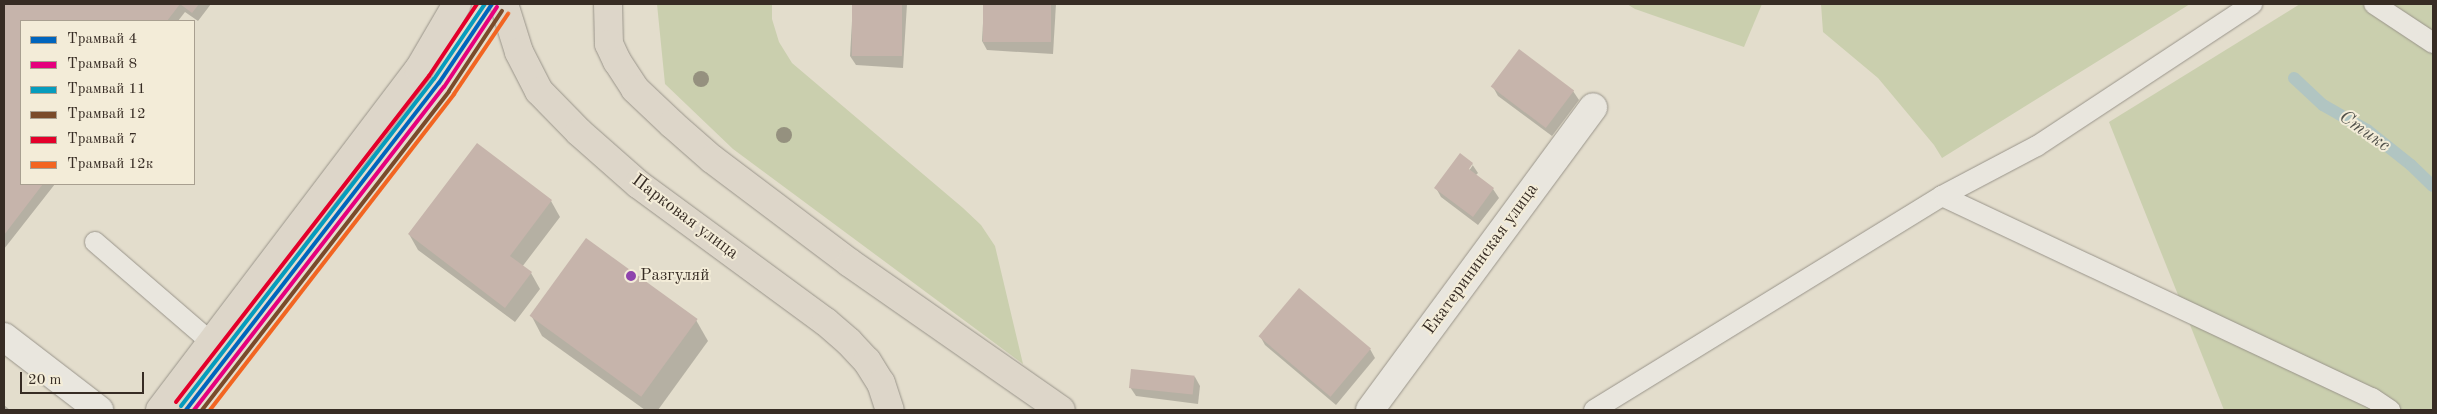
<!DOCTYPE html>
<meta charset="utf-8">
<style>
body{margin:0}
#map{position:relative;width:2437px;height:414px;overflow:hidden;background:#e3ddcc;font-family:"Old Standard TT",serif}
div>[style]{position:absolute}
.green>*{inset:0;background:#cacfae}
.shadow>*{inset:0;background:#0003}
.stream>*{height:12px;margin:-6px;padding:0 6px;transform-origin:6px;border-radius:6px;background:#b1c5c2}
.building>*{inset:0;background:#c6b4ab;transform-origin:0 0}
.roads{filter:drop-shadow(0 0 1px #99948a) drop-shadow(0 0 1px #99948a)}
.service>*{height:20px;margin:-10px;padding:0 10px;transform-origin:10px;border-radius:10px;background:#e9e6de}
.minor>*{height:28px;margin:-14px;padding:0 14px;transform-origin:14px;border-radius:14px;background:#e9e6de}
.primary>*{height:28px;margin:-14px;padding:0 14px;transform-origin:14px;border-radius:14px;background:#ddd6c9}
.tram-1>*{height:4px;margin:-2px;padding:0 2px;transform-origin:2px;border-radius:2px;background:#0065bd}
.tram-2>*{height:4px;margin:-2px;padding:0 2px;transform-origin:2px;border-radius:2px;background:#e5007d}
.tram-3>*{height:4px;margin:-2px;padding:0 2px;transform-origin:2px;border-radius:2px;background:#069cbd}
.tram-4>*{height:4px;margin:-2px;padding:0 2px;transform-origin:2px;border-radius:2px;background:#7a4b2a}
.tram-5>*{height:4px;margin:-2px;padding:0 2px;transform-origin:2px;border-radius:2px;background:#e4002b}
.tram-6>*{height:4px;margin:-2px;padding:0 2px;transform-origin:2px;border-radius:2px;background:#f26522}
.trees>*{width:16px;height:16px;margin:-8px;border-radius:50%;background:#95917f}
.dots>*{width:14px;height:14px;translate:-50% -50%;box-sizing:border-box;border:2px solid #f3ecd8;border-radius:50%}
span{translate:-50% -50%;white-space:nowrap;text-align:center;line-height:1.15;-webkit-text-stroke:4px #f3ecd8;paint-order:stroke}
.bus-label{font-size:17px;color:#372c24}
.left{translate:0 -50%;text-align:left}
.street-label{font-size:18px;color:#372c24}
.water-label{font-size:19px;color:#50504a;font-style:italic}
.frame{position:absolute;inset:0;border:5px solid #372c24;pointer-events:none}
.legend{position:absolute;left:20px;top:20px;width:175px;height:165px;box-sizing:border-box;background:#f3ecd8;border:1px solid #a89f90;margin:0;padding:6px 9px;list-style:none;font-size:15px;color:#372c24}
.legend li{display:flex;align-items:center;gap:10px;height:25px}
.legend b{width:25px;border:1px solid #a89f90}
.scale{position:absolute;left:20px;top:372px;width:124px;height:22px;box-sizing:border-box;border:2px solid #372c24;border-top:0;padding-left:6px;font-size:15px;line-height:18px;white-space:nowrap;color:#372c24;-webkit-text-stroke:4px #f3ecd8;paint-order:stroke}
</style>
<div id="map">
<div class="green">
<i style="clip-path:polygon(657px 4px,772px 4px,772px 19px,779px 42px,792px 63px,963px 208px,981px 225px,995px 246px,1023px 364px,733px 149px,665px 84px)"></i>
<i style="clip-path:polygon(1627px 4px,1762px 4px,1744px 47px,1635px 9px)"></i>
<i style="clip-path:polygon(1821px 4px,2190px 4px,1942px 158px,1934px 145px,1878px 78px,1823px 32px)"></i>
<i style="clip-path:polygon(2300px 4px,2433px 4px,2433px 410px,2224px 410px,2109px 122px)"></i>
</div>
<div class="shadow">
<i style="clip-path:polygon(4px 4px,211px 4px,198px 21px,185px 12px,178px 21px,21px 21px,21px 184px,55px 184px,4px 249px)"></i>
<i style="clip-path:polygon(853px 4px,907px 4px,903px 68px,856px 65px,850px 56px)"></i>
<i style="clip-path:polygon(984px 4px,1056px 4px,1053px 54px,987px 50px,982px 41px)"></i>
<i style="clip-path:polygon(1519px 51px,1573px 91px,1579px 100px,1552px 136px,1498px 96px,1493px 87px)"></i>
<i style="clip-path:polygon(477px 145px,551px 201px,560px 217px,522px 267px,531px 273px,540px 289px,515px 322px,418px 250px,409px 234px)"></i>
<i style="clip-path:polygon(evenodd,1460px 155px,1472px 164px,1478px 173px,1475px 176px,1493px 189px,1499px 198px,1478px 225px,1441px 197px,1436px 188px,1460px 155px,1470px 165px,1473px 165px,1466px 175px,1464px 173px,1470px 165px)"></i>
<i style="clip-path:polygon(531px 315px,696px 320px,708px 341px,658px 410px,645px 410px,542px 336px)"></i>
<i style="clip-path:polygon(1260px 336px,1370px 349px,1375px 358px,1336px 405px,1265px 345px)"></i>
<i style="clip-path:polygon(1195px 377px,1200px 386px,1198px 404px,1136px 396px,1130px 387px)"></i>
<i style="clip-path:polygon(4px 405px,10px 410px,4px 410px)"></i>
</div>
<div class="stream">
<i style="left:2294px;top:78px;width:40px;rotate:43deg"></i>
<i style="left:2323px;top:105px;width:51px;rotate:29.6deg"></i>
<i style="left:2367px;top:130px;width:56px;rotate:38.5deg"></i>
<i style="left:2411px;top:165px;width:30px;rotate:44deg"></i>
</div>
<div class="building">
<i style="clip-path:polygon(4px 4px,180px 4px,167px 21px,21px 21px,21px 184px,43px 184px,4px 235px)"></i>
<i style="clip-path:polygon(180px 4px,199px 4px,192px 13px)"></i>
<i style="left:852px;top:4px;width:50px;height:52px"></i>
<i style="left:983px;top:4px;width:68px;height:38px"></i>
<i style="left:1519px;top:49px;width:69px;height:47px;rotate:37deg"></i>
<i style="clip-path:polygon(477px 143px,552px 200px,510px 256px,532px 272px,505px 308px,408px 234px)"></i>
<i style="clip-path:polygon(1460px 153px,1473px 163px,1469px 169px,1494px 188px,1473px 217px,1434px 188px)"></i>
<i style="left:586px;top:238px;width:138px;height:96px;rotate:36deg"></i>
<i style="left:1299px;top:288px;width:94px;height:63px;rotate:40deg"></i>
<i style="left:1131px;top:369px;width:64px;height:19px;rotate:6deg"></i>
</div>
<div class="roads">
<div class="service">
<i style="left:2374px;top:4px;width:71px;rotate:33.5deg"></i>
<i style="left:1942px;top:196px;width:475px;rotate:25.2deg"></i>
<i style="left:2372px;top:398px;width:22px;rotate:34deg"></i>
<i style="left:95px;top:242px;width:155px;rotate:40.8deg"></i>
<i style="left:1594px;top:410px;width:409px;rotate:-31.6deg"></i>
<i style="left:1942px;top:196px;width:107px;rotate:-27.8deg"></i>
<i style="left:2037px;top:146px;width:258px;rotate:-33.4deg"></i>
</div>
<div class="minor">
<i style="left:4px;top:337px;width:120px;rotate:37.5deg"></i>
<i style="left:1370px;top:410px;width:376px;rotate:-53.6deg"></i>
</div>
<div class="primary">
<i style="left:504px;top:4px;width:50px;rotate:72.6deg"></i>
<i style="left:519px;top:52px;width:44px;rotate:62.9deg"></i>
<i style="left:539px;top:91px;width:57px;rotate:45.7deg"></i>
<i style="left:579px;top:132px;width:79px;rotate:41.4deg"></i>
<i style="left:638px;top:184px;width:233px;rotate:36.3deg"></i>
<i style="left:826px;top:322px;width:30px;rotate:41deg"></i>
<i style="left:849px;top:342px;width:26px;rotate:47deg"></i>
<i style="left:867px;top:361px;width:26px;rotate:58deg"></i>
<i style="left:881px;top:383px;width:28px;rotate:72deg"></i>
<i style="left:608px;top:4px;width:40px;rotate:88.6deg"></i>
<i style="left:609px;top:44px;width:19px;rotate:65deg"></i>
<i style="left:617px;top:61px;width:33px;rotate:57deg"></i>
<i style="left:635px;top:89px;width:51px;rotate:43.4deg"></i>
<i style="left:672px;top:124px;width:53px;rotate:41.2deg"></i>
<i style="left:712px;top:159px;width:173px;rotate:37deg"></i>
<i style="left:850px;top:263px;width:257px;rotate:34.9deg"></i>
<i style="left:160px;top:410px;width:428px;rotate:-52.8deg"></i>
<i style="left:419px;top:69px;width:75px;rotate:-59.7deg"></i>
</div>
</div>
<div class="tram-1">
<i style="left:186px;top:410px;width:413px;rotate:-52.3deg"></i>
<i style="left:439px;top:83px;width:95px;rotate:-56.1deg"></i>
</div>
<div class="tram-2">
<i style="left:194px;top:410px;width:408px;rotate:-52.3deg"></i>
<i style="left:444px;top:87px;width:96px;rotate:-56.5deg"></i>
</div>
<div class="tram-3">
<i style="left:181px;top:406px;width:413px;rotate:-52.3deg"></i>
<i style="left:434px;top:79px;width:91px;rotate:-55.8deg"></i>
</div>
<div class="tram-4">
<i style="left:202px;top:410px;width:403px;rotate:-52.2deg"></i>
<i style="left:449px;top:91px;width:96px;rotate:-56.5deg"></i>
</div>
<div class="tram-5">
<i style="left:176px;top:402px;width:413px;rotate:-52.2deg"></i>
<i style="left:429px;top:76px;width:87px;rotate:-56.3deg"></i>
</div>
<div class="tram-6">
<i style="left:210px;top:410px;width:399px;rotate:-52.3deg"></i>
<i style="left:454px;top:94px;width:97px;rotate:-56deg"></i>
</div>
<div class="trees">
<i style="left:701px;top:79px"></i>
<i style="left:784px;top:135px"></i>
</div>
<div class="dots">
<i style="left:631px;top:276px;background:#8e44ad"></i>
</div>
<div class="bus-label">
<span class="left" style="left:640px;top:276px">Разгуляй</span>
</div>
<div class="street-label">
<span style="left:685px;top:217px;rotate:37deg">Парковая улица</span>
<span style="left:1481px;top:259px;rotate:-54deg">Екатерининская улица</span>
</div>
<div class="water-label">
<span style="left:2364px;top:132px;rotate:35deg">Стикс</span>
</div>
<div class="frame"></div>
<ul class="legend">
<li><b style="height:6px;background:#0065bd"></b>Трамвай 4</li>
<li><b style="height:6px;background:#e5007d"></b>Трамвай 8</li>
<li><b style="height:6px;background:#069cbd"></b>Трамвай 11</li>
<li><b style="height:6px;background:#7a4b2a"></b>Трамвай 12</li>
<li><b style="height:6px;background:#e4002b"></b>Трамвай 7</li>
<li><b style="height:6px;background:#f26522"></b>Трамвай 12к</li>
</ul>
<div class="scale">20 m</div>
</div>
